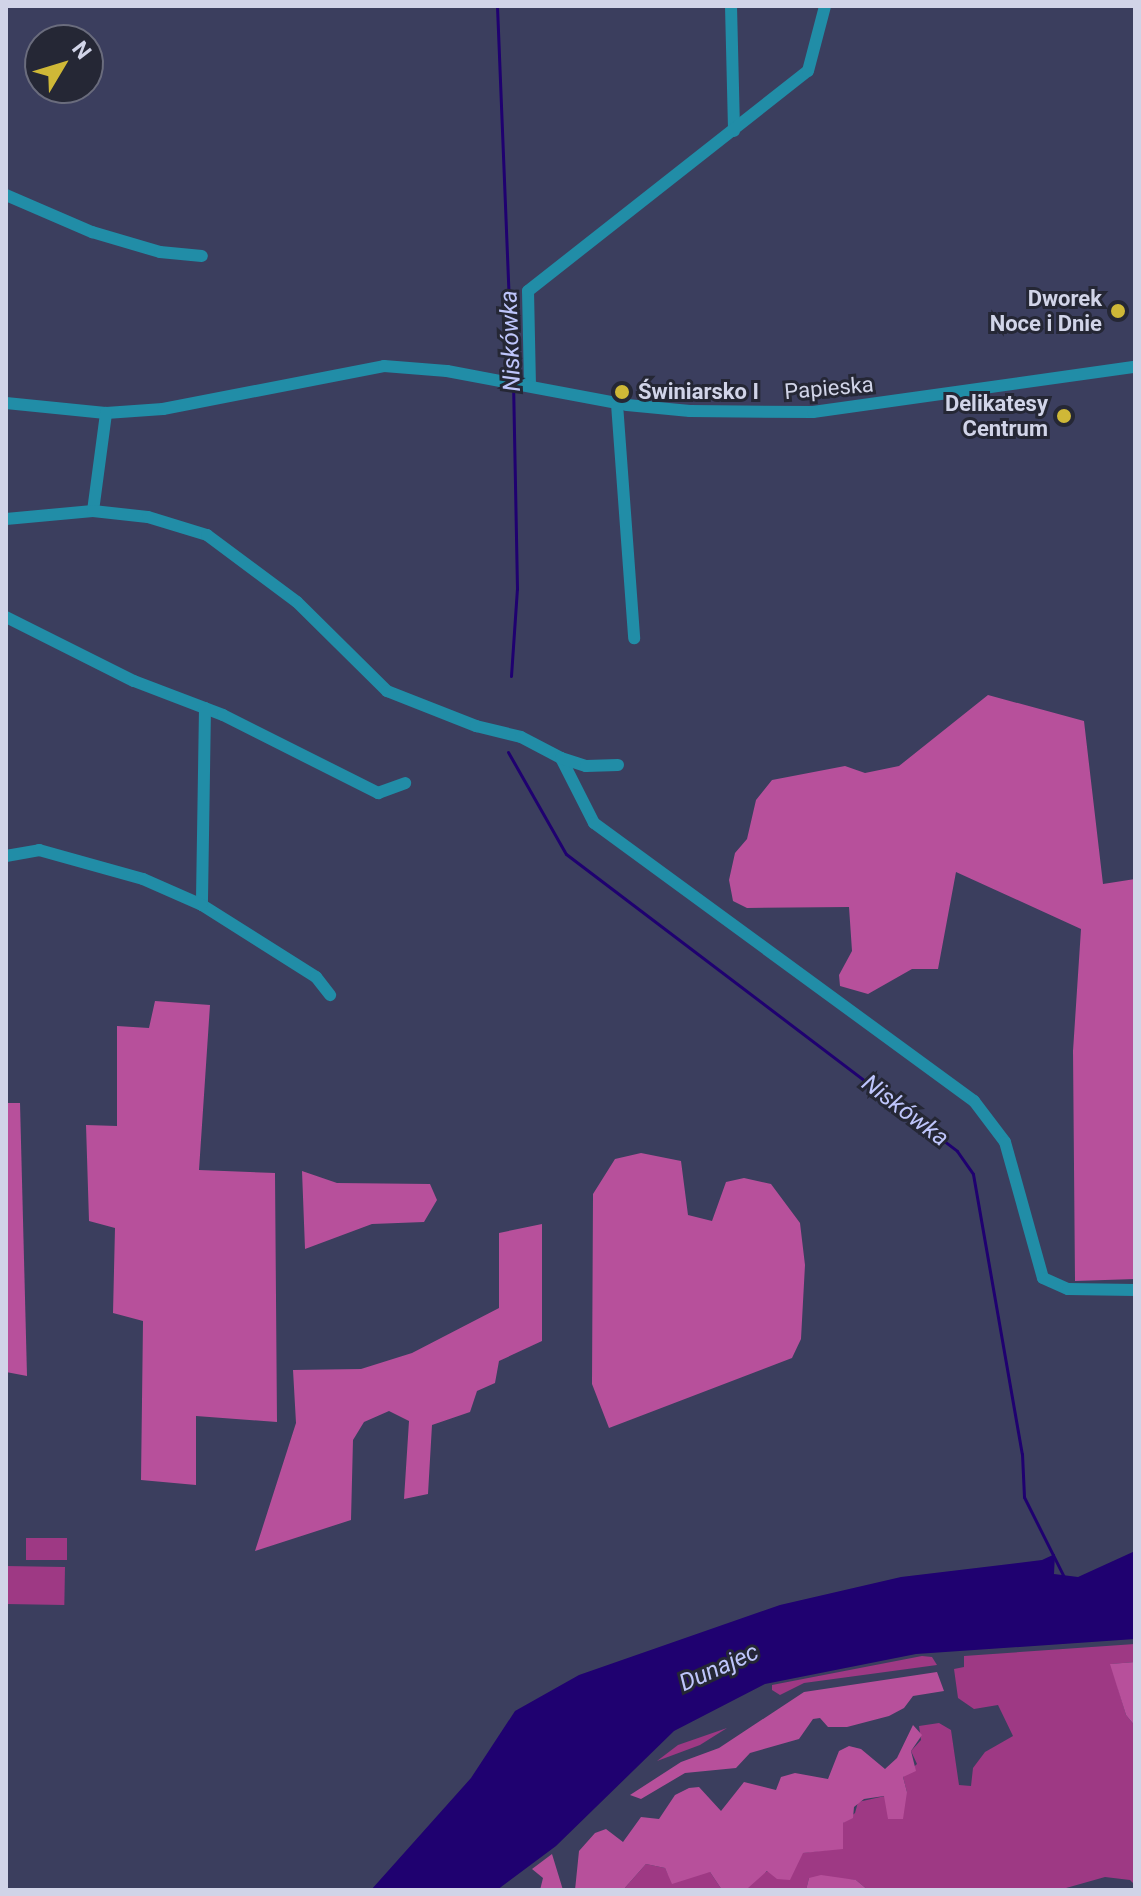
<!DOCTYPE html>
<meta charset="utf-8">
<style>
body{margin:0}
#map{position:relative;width:1141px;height:1896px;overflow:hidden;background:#3b3e5e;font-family:Roboto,sans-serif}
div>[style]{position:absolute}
.green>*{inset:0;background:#9e3984;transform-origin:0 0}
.forest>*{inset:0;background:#b7509b}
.water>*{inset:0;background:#1f0170}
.stream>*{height:3px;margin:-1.5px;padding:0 1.5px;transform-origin:1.5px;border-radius:1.5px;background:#1f0170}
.minor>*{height:12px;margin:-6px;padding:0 6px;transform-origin:6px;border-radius:6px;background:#218da7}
.dots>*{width:22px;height:22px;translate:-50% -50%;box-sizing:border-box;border:4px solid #252735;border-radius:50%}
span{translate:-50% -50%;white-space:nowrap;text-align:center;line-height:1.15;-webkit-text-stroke:6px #252735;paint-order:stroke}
.poi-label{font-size:22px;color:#d1d4e8;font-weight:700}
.right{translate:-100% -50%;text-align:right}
.left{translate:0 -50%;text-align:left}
.street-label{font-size:22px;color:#d1d4e8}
.water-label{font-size:24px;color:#bec5fb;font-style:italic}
.frame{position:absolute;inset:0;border:8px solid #d1d4e8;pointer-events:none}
.north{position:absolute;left:24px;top:24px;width:80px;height:80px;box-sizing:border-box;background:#252735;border:2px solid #6a6c7d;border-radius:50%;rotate:52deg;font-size:22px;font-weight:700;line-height:32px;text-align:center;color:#d1d4e8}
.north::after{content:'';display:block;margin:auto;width:28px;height:36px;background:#cfb837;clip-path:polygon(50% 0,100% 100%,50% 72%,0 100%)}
</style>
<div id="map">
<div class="green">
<i style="left:26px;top:1538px;width:41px;height:22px"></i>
<i style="left:6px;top:1566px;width:59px;height:38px;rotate:1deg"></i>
<i style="clip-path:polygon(1135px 1644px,1135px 1662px,1111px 1664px,1126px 1715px,1135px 1726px,1135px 1885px,1130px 1880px,1105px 1877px,1059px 1890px,868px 1890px,856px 1880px,809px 1878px,806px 1890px,730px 1890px,768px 1871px,793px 1871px,802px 1853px,843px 1848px,843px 1823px,855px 1813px,858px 1802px,885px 1796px,886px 1802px,907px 1792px,903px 1777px,917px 1764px,911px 1751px,921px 1740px,919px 1726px,939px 1723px,951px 1730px,959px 1785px,971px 1786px,973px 1768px,985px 1752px,1013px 1736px,998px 1705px,974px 1709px,958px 1698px,954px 1669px,964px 1667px,964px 1656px)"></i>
<i style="clip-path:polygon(922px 1656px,932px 1657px,937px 1665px,804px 1683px,780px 1695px,772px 1690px,772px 1685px)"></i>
<i style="clip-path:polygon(727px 1728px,700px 1745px,657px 1761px,678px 1745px)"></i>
<i style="clip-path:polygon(646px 1864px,665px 1868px,668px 1874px,710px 1872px,722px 1890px,623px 1890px)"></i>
</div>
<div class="forest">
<i style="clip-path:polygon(988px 695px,1084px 721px,1103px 884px,1135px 879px,1135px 1279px,1075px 1281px,1073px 1051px,1081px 929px,956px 872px,938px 969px,912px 969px,868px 994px,840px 986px,839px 975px,852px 951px,849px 907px,747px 908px,733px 901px,729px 880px,735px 853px,747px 839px,756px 800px,772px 780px,845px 766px,865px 773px,899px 766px)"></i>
<i style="clip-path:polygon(155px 1001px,210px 1005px,199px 1170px,275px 1173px,277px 1422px,196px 1416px,196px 1485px,141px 1480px,143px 1321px,113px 1313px,115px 1228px,89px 1221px,86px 1125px,117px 1126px,117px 1026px,149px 1028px)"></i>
<i style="clip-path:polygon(6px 1103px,20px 1103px,27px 1376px,6px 1372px)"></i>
<i style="clip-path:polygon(641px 1153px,681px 1161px,688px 1215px,712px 1221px,726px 1182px,744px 1178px,771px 1184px,800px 1223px,805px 1265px,801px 1339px,792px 1358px,609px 1428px,592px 1384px,593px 1194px,615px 1159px)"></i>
<i style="clip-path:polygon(302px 1171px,337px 1183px,430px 1184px,437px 1200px,424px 1222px,372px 1224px,305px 1249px)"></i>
<i style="clip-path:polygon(542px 1224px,542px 1341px,499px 1361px,495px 1383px,477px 1391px,470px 1412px,432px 1425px,428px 1494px,404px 1499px,409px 1421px,389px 1411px,364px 1422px,353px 1440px,351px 1520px,255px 1551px,296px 1423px,293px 1370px,361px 1369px,412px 1353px,499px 1308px,499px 1233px)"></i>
<i style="clip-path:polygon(1135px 1662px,1135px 1726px,1126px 1715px,1110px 1664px)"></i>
<i style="clip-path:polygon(937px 1672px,944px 1691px,913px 1696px,904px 1708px,889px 1716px,847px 1727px,828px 1727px,820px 1718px,813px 1719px,799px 1739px,750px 1753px,736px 1768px,685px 1773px,641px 1799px,630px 1795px,681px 1762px,719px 1748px,804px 1692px)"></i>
<i style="clip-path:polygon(913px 1725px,922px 1735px,911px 1751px,916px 1771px,903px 1777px,907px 1792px,903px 1819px,888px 1819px,884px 1796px,864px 1799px,854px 1807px,853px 1818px,843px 1823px,843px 1849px,803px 1853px,790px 1880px,777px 1879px,767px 1871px,748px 1888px,722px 1890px,710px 1872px,672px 1884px,665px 1868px,646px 1864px,623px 1890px,575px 1890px,579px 1851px,595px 1833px,606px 1829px,623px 1842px,641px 1817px,659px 1819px,675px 1795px,689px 1788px,699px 1787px,721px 1811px,744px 1782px,776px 1790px,781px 1777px,795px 1773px,828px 1779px,839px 1751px,849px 1746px,861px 1749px,885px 1769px,897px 1758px)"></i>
<i style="clip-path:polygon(552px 1854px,563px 1890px,540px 1890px,543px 1878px,532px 1869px)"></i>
<i style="clip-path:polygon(821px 1875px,856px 1880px,868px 1890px,806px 1890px,809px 1878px)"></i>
</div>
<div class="water">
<i style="clip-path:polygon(1135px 1551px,1135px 1639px,916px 1654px,765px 1684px,674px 1731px,556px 1846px,497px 1890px,371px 1890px,471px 1778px,515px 1711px,579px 1675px,780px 1605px,901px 1577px,1042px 1560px,1055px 1554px,1054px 1574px,1078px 1577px)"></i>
</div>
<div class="stream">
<i style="left:497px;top:6px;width:372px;rotate:87.7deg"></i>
<i style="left:511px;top:676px;width:87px;rotate:-86.1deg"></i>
<i style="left:517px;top:589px;width:204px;rotate:-91.1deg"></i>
<i style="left:508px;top:752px;width:117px;rotate:60.4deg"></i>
<i style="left:566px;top:854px;width:491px;rotate:37.2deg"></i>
<i style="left:957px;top:1151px;width:28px;rotate:55deg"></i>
<i style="left:973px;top:1174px;width:284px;rotate:80.1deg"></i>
<i style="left:1022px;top:1454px;width:43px;rotate:87.3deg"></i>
<i style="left:1024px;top:1497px;width:89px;rotate:63.4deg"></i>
</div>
<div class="minor">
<i style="left:731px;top:6px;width:125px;rotate:88.6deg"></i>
<i style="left:6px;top:195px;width:94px;rotate:23.3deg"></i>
<i style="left:92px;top:232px;width:71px;rotate:16.4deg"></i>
<i style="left:160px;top:252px;width:42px;rotate:5.4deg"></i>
<i style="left:530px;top:386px;width:95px;rotate:-91.2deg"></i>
<i style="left:528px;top:291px;width:356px;rotate:-38.2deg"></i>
<i style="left:808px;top:71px;width:67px;rotate:-75.3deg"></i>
<i style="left:6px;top:403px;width:100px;rotate:5.7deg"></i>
<i style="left:106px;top:413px;width:57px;rotate:-4deg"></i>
<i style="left:163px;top:409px;width:225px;rotate:-11deg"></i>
<i style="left:384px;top:366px;width:63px;rotate:4.5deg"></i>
<i style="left:447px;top:371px;width:183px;rotate:10.7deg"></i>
<i style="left:627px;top:405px;width:63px;rotate:5.4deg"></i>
<i style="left:690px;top:411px;width:123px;rotate:0.5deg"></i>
<i style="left:813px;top:412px;width:325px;rotate:-8deg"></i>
<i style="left:617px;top:404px;width:235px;rotate:85.8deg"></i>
<i style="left:93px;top:511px;width:99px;rotate:-82.4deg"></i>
<i style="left:6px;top:519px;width:87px;rotate:-5.3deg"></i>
<i style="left:93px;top:511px;width:55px;rotate:6.2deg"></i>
<i style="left:148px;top:517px;width:62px;rotate:17deg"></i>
<i style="left:207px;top:535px;width:112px;rotate:36.7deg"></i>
<i style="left:297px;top:602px;width:127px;rotate:44.7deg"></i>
<i style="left:387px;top:691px;width:96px;rotate:21.5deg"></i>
<i style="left:476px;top:726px;width:46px;rotate:13.7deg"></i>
<i style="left:521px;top:737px;width:45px;rotate:27.7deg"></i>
<i style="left:561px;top:758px;width:73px;rotate:63.1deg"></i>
<i style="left:594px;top:823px;width:471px;rotate:36.2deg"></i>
<i style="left:974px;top:1101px;width:51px;rotate:52.9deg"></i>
<i style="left:1005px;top:1142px;width:141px;rotate:74.4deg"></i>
<i style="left:1043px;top:1278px;width:27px;rotate:24deg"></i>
<i style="left:1068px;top:1289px;width:67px;rotate:0.9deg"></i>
<i style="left:6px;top:617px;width:143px;rotate:26.6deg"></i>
<i style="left:134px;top:681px;width:95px;rotate:20.9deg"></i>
<i style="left:223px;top:715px;width:174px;rotate:26.7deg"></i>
<i style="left:378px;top:793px;width:29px;rotate:-20deg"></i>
<i style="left:205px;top:708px;width:197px;rotate:90.9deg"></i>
<i style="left:202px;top:905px;width:135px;rotate:32.3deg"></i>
<i style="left:316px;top:977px;width:23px;rotate:52deg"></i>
<i style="left:561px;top:758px;width:26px;rotate:18deg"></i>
<i style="left:586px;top:766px;width:32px;rotate:-2deg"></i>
<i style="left:6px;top:856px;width:34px;rotate:-10deg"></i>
<i style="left:39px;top:850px;width:108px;rotate:15.6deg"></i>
<i style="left:143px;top:879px;width:64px;rotate:23.8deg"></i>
</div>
<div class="dots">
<i style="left:1118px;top:311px;background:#cfb837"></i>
<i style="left:622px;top:392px;background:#cfb837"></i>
<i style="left:1064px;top:416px;background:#cfb837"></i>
</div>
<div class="poi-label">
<span class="right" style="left:1102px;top:311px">Dworek<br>Noce i Dnie</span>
<span class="left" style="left:638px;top:392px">Świniarsko I</span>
<span class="right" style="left:1048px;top:416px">Delikatesy<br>Centrum</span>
</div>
<div class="street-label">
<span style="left:829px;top:388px;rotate:-5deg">Papieska</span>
</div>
<div class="water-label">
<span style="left:511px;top:341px;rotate:-92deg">Niskówka</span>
<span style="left:905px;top:1111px;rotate:37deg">Niskówka</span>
<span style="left:719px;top:1668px;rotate:-24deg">Dunajec</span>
</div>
<div class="frame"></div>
<div class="north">N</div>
</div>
